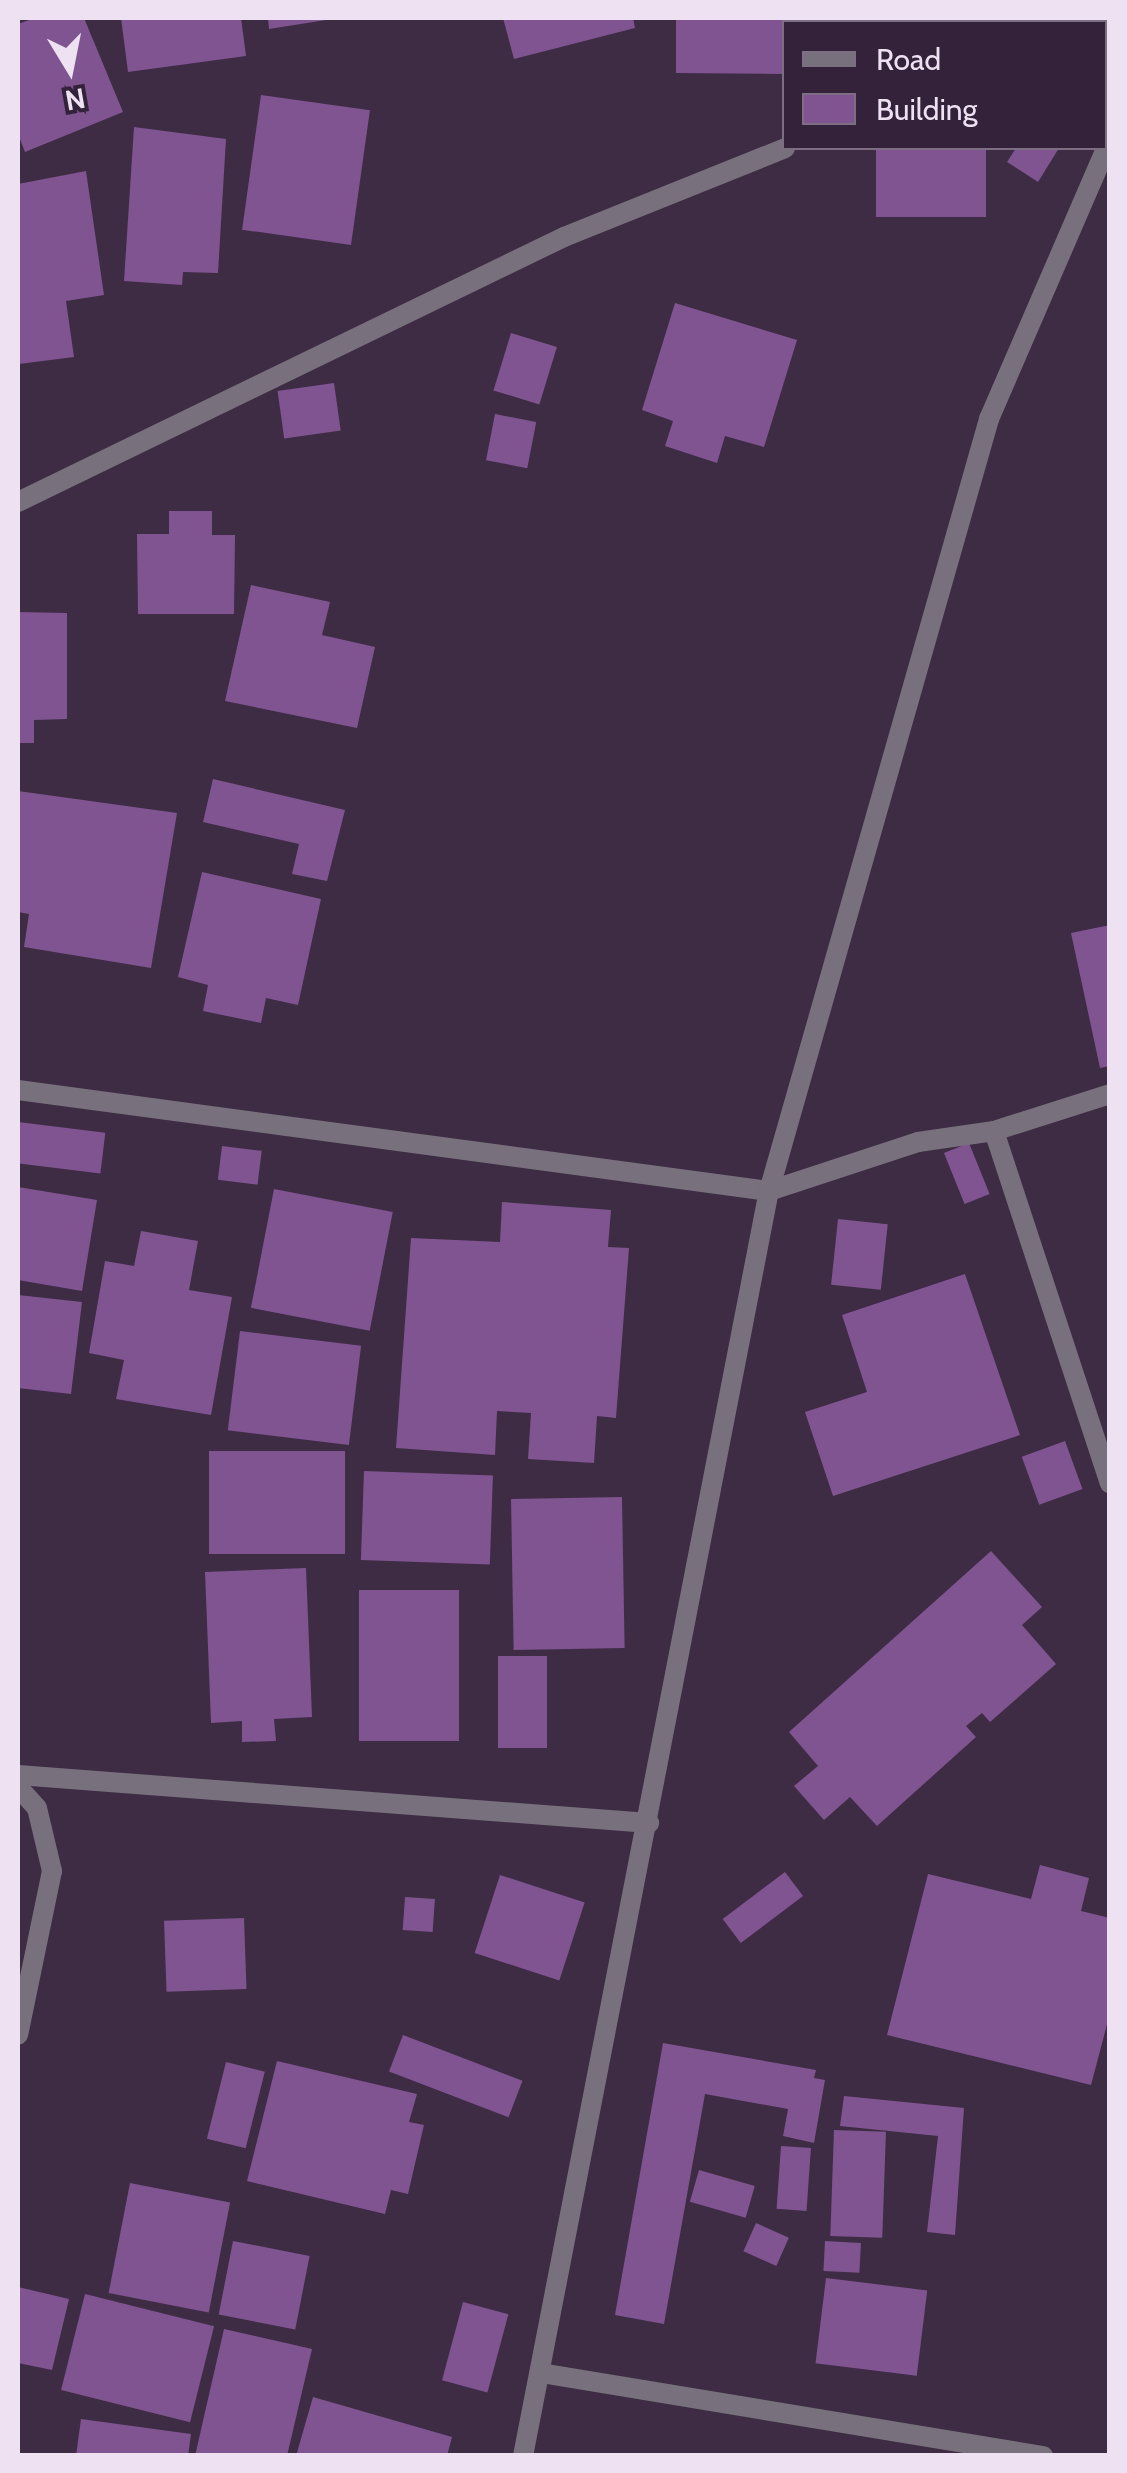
<!DOCTYPE html>
<style>
body{margin:0}
#map{position:relative;width:1127px;height:2473px;overflow:hidden;background:#3e2c45;font-family:Cabin,sans-serif}
div>[style]{position:absolute}
.building>*{inset:0;background:#7f5490;transform-origin:0 0}
.street>*{height:20px;margin:-10px;padding:0 10px;transform-origin:10px;border-radius:10px;background:#79707d}
span{translate:-50% -50%;white-space:nowrap;text-align:center;line-height:1.15;-webkit-text-stroke:8px #34223b;paint-order:stroke}
.frame{position:absolute;inset:0;border:20px solid #ede1f2;pointer-events:none}
.legend{position:absolute;left:782px;top:20px;width:325px;height:130px;box-sizing:border-box;background:#34223b;border:2px solid #7e6e84;margin:0;padding:12px 18px;list-style:none;font-size:30px;color:#ede1f2}
.legend li{display:flex;align-items:center;gap:20px;height:50px}
.legend b{width:50px;border:2px solid #7e6e84}
.north{position:absolute;left:20px;top:20px;width:100px;height:100px;-webkit-text-stroke:8px #34223b;paint-order:stroke;rotate:170deg;font-size:28px;font-weight:700;line-height:40px;text-align:center;color:#ede1f2}
.north::after{content:'';display:block;margin:auto;width:35px;height:45px;background:#ede1f2;clip-path:polygon(50% 0,100% 100%,50% 72%,0 100%)}
</style>
<div id="map">
<div class="building">
<i style="clip-path:polygon(35px 18px,84px 18px,123px 112px,25px 152px,18px 134px,18px 24px)"></i>
<i style="clip-path:polygon(121px 18px,241px 18px,246px 56px,128px 72px)"></i>
<i style="clip-path:polygon(268px 18px,325px 18px,326px 20px,269px 29px)"></i>
<i style="clip-path:polygon(503px 18px,633px 18px,635px 28px,514px 59px)"></i>
<i style="clip-path:polygon(676px 18px,792px 18px,784px 22px,784px 74px,676px 73px)"></i>
<i style="left:261px;top:95px;width:110px;height:136px;rotate:8deg"></i>
<i style="clip-path:polygon(134px 127px,226px 139px,218px 273px,183px 272px,182px 285px,124px 281px)"></i>
<i style="left:876px;top:148px;width:110px;height:69px"></i>
<i style="clip-path:polygon(1016px 148px,1059px 148px,1038px 182px,1007px 162px)"></i>
<i style="clip-path:polygon(86px 171px,104px 295px,66px 301px,74px 357px,19px 364px,18px 184px)"></i>
<i style="clip-path:polygon(675px 303px,797px 340px,764px 447px,725px 436px,717px 463px,665px 446px,673px 421px,642px 410px)"></i>
<i style="left:511px;top:333px;width:48px;height:60px;rotate:17deg"></i>
<i style="left:334px;top:383px;width:48px;height:57px;rotate:82deg"></i>
<i style="left:495px;top:414px;width:42px;height:47px;rotate:11deg"></i>
<i style="clip-path:polygon(169px 511px,212px 511px,212px 535px,235px 535px,234px 614px,138px 614px,137px 534px,169px 534px)"></i>
<i style="clip-path:polygon(251px 585px,330px 602px,322px 635px,375px 647px,357px 728px,225px 701px)"></i>
<i style="clip-path:polygon(18px 612px,67px 613px,67px 719px,34px 720px,34px 743px,18px 743px)"></i>
<i style="clip-path:polygon(213px 779px,345px 810px,327px 881px,292px 874px,299px 844px,203px 822px)"></i>
<i style="clip-path:polygon(18px 791px,177px 813px,151px 968px,24px 947px,29px 914px,18px 912px)"></i>
<i style="clip-path:polygon(202px 872px,321px 899px,298px 1005px,266px 998px,261px 1023px,203px 1011px,208px 985px,178px 977px)"></i>
<i style="clip-path:polygon(1110px 925px,1110px 1066px,1100px 1068px,1071px 933px)"></i>
<i style="left:18px;top:1122px;width:88px;height:41px;rotate:7deg"></i>
<i style="left:969px;top:1143px;width:55px;height:27px;rotate:68deg"></i>
<i style="left:222px;top:1146px;width:40px;height:34px;rotate:7deg"></i>
<i style="clip-path:polygon(18px 1187px,97px 1200px,82px 1291px,18px 1280px)"></i>
<i style="left:274px;top:1189px;width:121px;height:121px;rotate:11deg"></i>
<i style="clip-path:polygon(502px 1202px,611px 1210px,608px 1247px,629px 1248px,616px 1418px,597px 1416px,594px 1463px,528px 1459px,531px 1413px,497px 1411px,495px 1455px,396px 1448px,411px 1238px,500px 1242px)"></i>
<i style="left:838px;top:1219px;width:50px;height:66px;rotate:6deg"></i>
<i style="clip-path:polygon(141px 1231px,198px 1241px,189px 1290px,232px 1297px,211px 1415px,116px 1399px,124px 1360px,89px 1353px,105px 1261px,134px 1266px)"></i>
<i style="clip-path:polygon(965px 1274px,1020px 1435px,833px 1496px,805px 1412px,867px 1392px,842px 1315px)"></i>
<i style="clip-path:polygon(18px 1295px,82px 1302px,71px 1394px,18px 1388px)"></i>
<i style="left:240px;top:1331px;width:122px;height:100px;rotate:7deg"></i>
<i style="left:1065px;top:1441px;width:51px;height:46px;rotate:70deg"></i>
<i style="left:345px;top:1451px;width:103px;height:136px;rotate:90deg"></i>
<i style="left:364px;top:1471px;width:129px;height:89px;rotate:2deg"></i>
<i style="left:622px;top:1497px;width:151px;height:111px;rotate:89deg"></i>
<i style="clip-path:polygon(991px 1551px,1042px 1607px,1022px 1625px,1056px 1664px,990px 1722px,982px 1713px,966px 1726px,976px 1737px,877px 1826px,850px 1797px,824px 1820px,794px 1786px,818px 1766px,789px 1732px)"></i>
<i style="clip-path:polygon(306px 1568px,312px 1717px,274px 1719px,276px 1741px,242px 1742px,242px 1721px,211px 1723px,205px 1572px)"></i>
<i style="left:459px;top:1590px;width:151px;height:100px;rotate:90deg"></i>
<i style="left:498px;top:1656px;width:49px;height:92px"></i>
<i style="clip-path:polygon(1040px 1865px,1089px 1878px,1081px 1911px,1110px 1918px,1110px 2013px,1091px 2085px,887px 2035px,928px 1874px,1031px 1899px)"></i>
<i style="left:785px;top:1872px;width:30px;height:78px;rotate:53deg"></i>
<i style="left:500px;top:1875px;width:89px;height:82px;rotate:18deg"></i>
<i style="left:405px;top:1897px;width:30px;height:33px;rotate:4deg"></i>
<i style="left:244px;top:1918px;width:71px;height:80px;rotate:88deg"></i>
<i style="left:403px;top:2035px;width:128px;height:39px;rotate:21deg"></i>
<i style="clip-path:polygon(663px 2043px,816px 2070px,814px 2078px,825px 2080px,814px 2143px,783px 2136px,788px 2109px,705px 2094px,664px 2324px,615px 2315px)"></i>
<i style="clip-path:polygon(277px 2061px,417px 2094px,409px 2122px,424px 2125px,408px 2194px,391px 2190px,385px 2214px,247px 2181px)"></i>
<i style="left:226px;top:2062px;width:40px;height:79px;rotate:14deg"></i>
<i style="clip-path:polygon(844px 2096px,964px 2108px,955px 2235px,927px 2232px,938px 2136px,840px 2126px)"></i>
<i style="left:834px;top:2130px;width:52px;height:106px;rotate:2deg"></i>
<i style="left:781px;top:2146px;width:30px;height:63px;rotate:4deg"></i>
<i style="left:699px;top:2170px;width:58px;height:33px;rotate:16deg"></i>
<i style="left:130px;top:2183px;width:102px;height:112px;rotate:11deg"></i>
<i style="left:756px;top:2223px;width:36px;height:31px;rotate:24deg"></i>
<i style="left:233px;top:2241px;width:78px;height:75px;rotate:11deg"></i>
<i style="left:825px;top:2241px;width:36px;height:30px;rotate:3deg"></i>
<i style="left:826px;top:2278px;width:102px;height:86px;rotate:7deg"></i>
<i style="clip-path:polygon(18px 2287px,69px 2299px,52px 2370px,18px 2363px)"></i>
<i style="left:85px;top:2294px;width:133px;height:99px;rotate:14deg"></i>
<i style="left:463px;top:2302px;width:47px;height:81px;rotate:15deg"></i>
<i style="clip-path:polygon(224px 2329px,312px 2349px,287px 2456px,195px 2456px)"></i>
<i style="clip-path:polygon(313px 2397px,452px 2437px,447px 2456px,296px 2456px)"></i>
<i style="clip-path:polygon(81px 2419px,191px 2434px,188px 2456px,76px 2456px)"></i>
</div>
<div class="street">
<i style="left:1104px;top:55px;width:6px"></i>
<i style="left:18px;top:502px;width:607px;rotate:-25.89deg"></i>
<i style="left:564px;top:237px;width:238px;rotate:-21.9deg"></i>
<i style="left:18px;top:1090px;width:758px;rotate:7.66deg"></i>
<i style="left:769px;top:1191px;width:157px;rotate:-18.2deg"></i>
<i style="left:918px;top:1142px;width:77px;rotate:-8.2deg"></i>
<i style="left:994px;top:1131px;width:122px;rotate:-17.7deg"></i>
<i style="left:994px;top:1131px;width:371px;rotate:71.8deg"></i>
<i style="left:18px;top:1775px;width:633px;rotate:4.35deg"></i>
<i style="left:18px;top:1787px;width:28px;rotate:48deg"></i>
<i style="left:37px;top:1808px;width:65px;rotate:76.6deg"></i>
<i style="left:52px;top:1871px;width:167px;rotate:101.7deg"></i>
<i style="left:541px;top:2373px;width:509px;rotate:9.39deg"></i>
<i style="left:523px;top:2456px;width:1289px;rotate:-79deg"></i>
<i style="left:769px;top:1191px;width:803px;rotate:-74.09deg"></i>
<i style="left:989px;top:419px;width:304px;rotate:-66.6deg"></i>
</div>
<div class="frame"></div>
<ul class="legend">
<li><b style="height:12px;background:#79707d"></b>Road</li>
<li><b style="height:28px;background:#7f5490"></b>Building</li>
</ul>
<div class="north">N</div>
</div>
